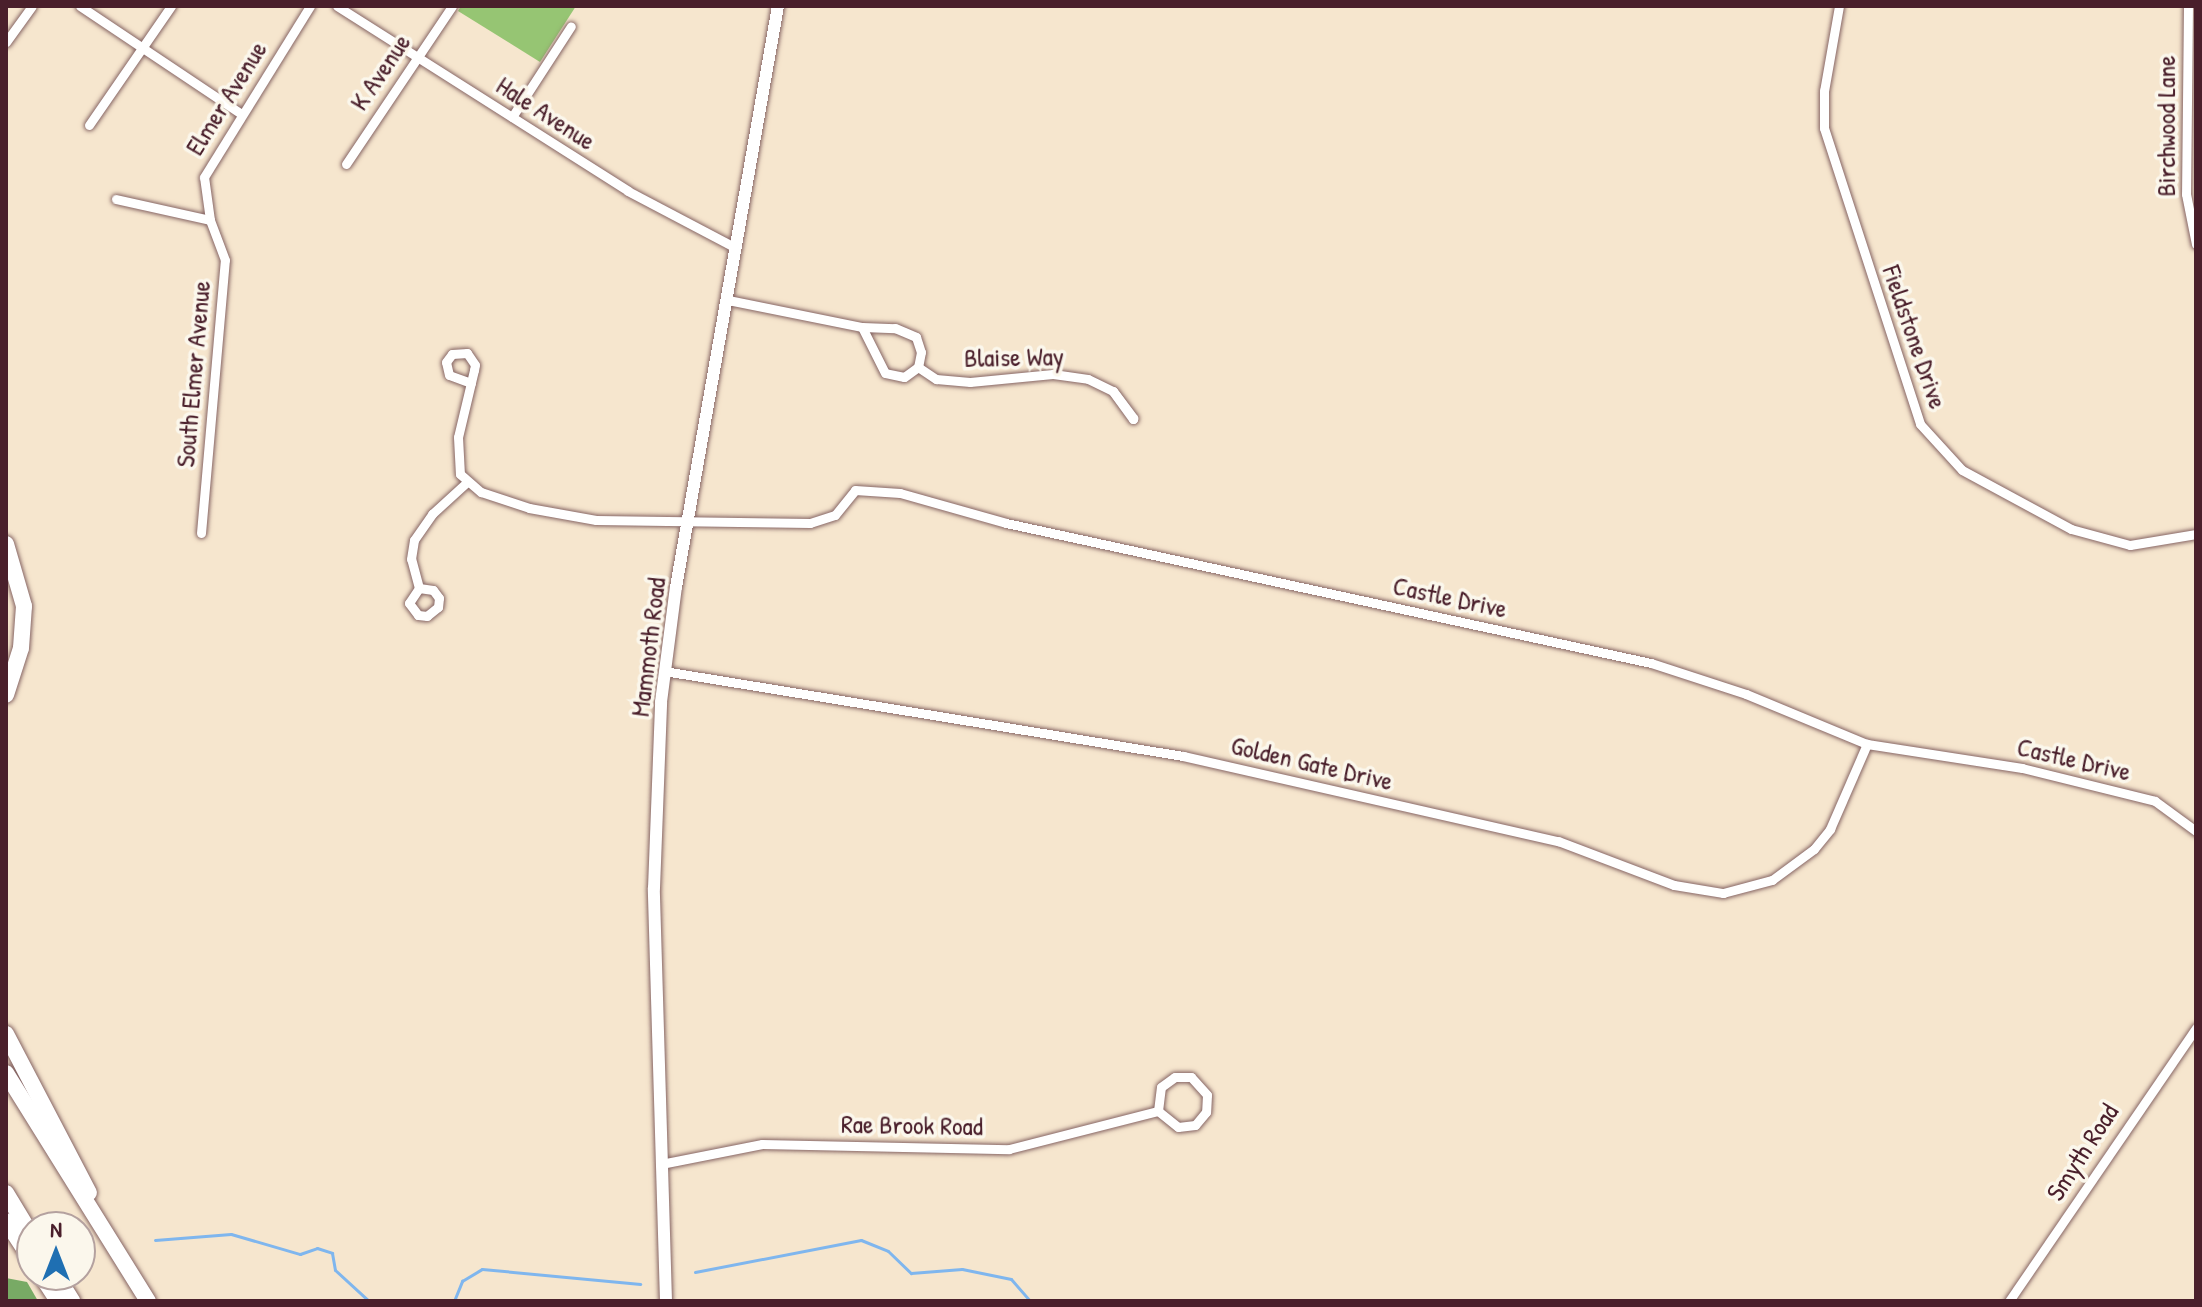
<!DOCTYPE html>
<style>
body{margin:0}
#map{position:relative;width:2202px;height:1307px;overflow:hidden;background:#f6e6ce;font-family:"Patrick Hand",sans-serif}
div>[style]{position:absolute}
.green>*{inset:0;background:#96c573}
.forest>*{inset:0;background:#78aa65}
.stream>*{height:3px;margin:-1.5px;padding:0 1.5px;transform-origin:1.5px;border-radius:1.5px;background:#7fb6ee}
.roads{filter:drop-shadow(0 0 2px #866564) drop-shadow(0 0 2px #866564)}
.street>*{height:9px;margin:-4.5px;padding:0 4.5px;transform-origin:4.5px;border-radius:4.5px;background:#fff}
.secondary>*{height:12px;margin:-6px;padding:0 6px;transform-origin:6px;border-radius:6px;background:#fff}
.highway>*{height:16px;margin:-8px;padding:0 8px;transform-origin:8px;border-radius:8px;background:#fff}
span{translate:-50% -50%;white-space:nowrap;text-align:center;line-height:1.15;-webkit-text-stroke:7px #fbf7ec;paint-order:stroke}
.street-label{font-size:26px;color:#4a1f2b}
.frame{position:absolute;inset:0;border:8px solid #4a1f2b;pointer-events:none}
.north{position:absolute;left:16px;top:1211px;width:80px;height:80px;box-sizing:border-box;background:#fbf7ec;border:2px solid #b4a19f;border-radius:50%;rotate:0deg;font-size:22px;font-weight:700;line-height:32px;text-align:center;color:#4a1f2b}
.north::after{content:'';display:block;margin:auto;width:28px;height:36px;background:#1f6fb2;clip-path:polygon(50% 0,100% 100%,50% 72%,0 100%)}
</style>
<div id="map">
<div class="green">
<i style="clip-path:polygon(461px 6px,576px 6px,540px 62px,458px 11px)"></i>
</div>
<div class="forest">
<i style="clip-path:polygon(6px 1278px,27px 1282px,38px 1301px,6px 1301px)"></i>
</div>
<div class="stream">
<i style="left:155px;top:1240px;width:76px;rotate:-4.5deg"></i>
<i style="left:231px;top:1234px;width:72px;rotate:16.2deg"></i>
<i style="left:300px;top:1254px;width:18px;rotate:-19deg"></i>
<i style="left:317px;top:1248px;width:16px;rotate:18deg"></i>
<i style="left:332px;top:1253px;width:17px;rotate:80deg"></i>
<i style="left:335px;top:1270px;width:46px;rotate:42.4deg"></i>
<i style="left:695px;top:1272px;width:169px;rotate:-10.9deg"></i>
<i style="left:861px;top:1240px;width:29px;rotate:22deg"></i>
<i style="left:888px;top:1251px;width:32px;rotate:44deg"></i>
<i style="left:911px;top:1273px;width:51px;rotate:-4.5deg"></i>
<i style="left:962px;top:1269px;width:50px;rotate:11.5deg"></i>
<i style="left:1011px;top:1279px;width:29px;rotate:49deg"></i>
<i style="left:454px;top:1301px;width:22px;rotate:-68deg"></i>
<i style="left:462px;top:1281px;width:23px;rotate:-31deg"></i>
<i style="left:482px;top:1269px;width:159px;rotate:5.4deg"></i>
</div>
<div class="roads">
<div class="street">
<i style="left:80px;top:6px;width:192px;rotate:33.8deg"></i>
<i style="left:337px;top:6px;width:345px;rotate:32.4deg"></i>
<i style="left:628px;top:191px;width:122px;rotate:27.8deg"></i>
<i style="left:1839px;top:6px;width:86px;rotate:100deg"></i>
<i style="left:1824px;top:91px;width:37px;rotate:90deg"></i>
<i style="left:1824px;top:128px;width:311px;rotate:72deg"></i>
<i style="left:1920px;top:424px;width:62px;rotate:47.6deg"></i>
<i style="left:1962px;top:470px;width:124px;rotate:28.4deg"></i>
<i style="left:2071px;top:529px;width:61px;rotate:15.2deg"></i>
<i style="left:2130px;top:545px;width:67px;rotate:-9.5deg"></i>
<i style="left:2188px;top:6px;width:188px;rotate:90.6deg"></i>
<i style="left:2186px;top:194px;width:51px;rotate:78.7deg"></i>
<i style="left:6px;top:42px;width:44px;rotate:-54.2deg"></i>
<i style="left:512px;top:117px;width:108px;rotate:-57deg"></i>
<i style="left:89px;top:125px;width:145px;rotate:-55.4deg"></i>
<i style="left:346px;top:164px;width:190px;rotate:-56.1deg"></i>
<i style="left:116px;top:199px;width:96px;rotate:12.6deg"></i>
<i style="left:728px;top:300px;width:137px;rotate:11.4deg"></i>
<i style="left:862px;top:327px;width:33px;rotate:2deg"></i>
<i style="left:895px;top:328px;width:23px;rotate:23deg"></i>
<i style="left:916px;top:337px;width:16px;rotate:72deg"></i>
<i style="left:921px;top:352px;width:15px;rotate:101deg"></i>
<i style="left:918px;top:367px;width:17px;rotate:144deg"></i>
<i style="left:904px;top:377px;width:19px;rotate:-168deg"></i>
<i style="left:885px;top:373px;width:51px;rotate:-116.6deg"></i>
<i style="left:918px;top:367px;width:22px;rotate:34deg"></i>
<i style="left:936px;top:379px;width:34px;rotate:5deg"></i>
<i style="left:970px;top:382px;width:83px;rotate:-5.5deg"></i>
<i style="left:1053px;top:374px;width:35px;rotate:8deg"></i>
<i style="left:1088px;top:379px;width:28px;rotate:26deg"></i>
<i style="left:1113px;top:391px;width:34px;rotate:53deg"></i>
<i style="left:1133px;top:418px;width:1px;rotate:90deg"></i>
<i style="left:1133px;top:419px;width:34px;rotate:-126deg"></i>
<i style="left:471px;top:383px;width:23px;rotate:-160deg"></i>
<i style="left:449px;top:375px;width:13px;rotate:-103deg"></i>
<i style="left:446px;top:362px;width:10px;rotate:-53deg"></i>
<i style="left:452px;top:354px;width:15px;rotate:-4deg"></i>
<i style="left:467px;top:353px;width:14px;rotate:56deg"></i>
<i style="left:475px;top:365px;width:5px;rotate:101deg"></i>
<i style="left:474px;top:370px;width:69px;rotate:103.4deg"></i>
<i style="left:458px;top:437px;width:37px;rotate:87deg"></i>
<i style="left:460px;top:474px;width:28px;rotate:41deg"></i>
<i style="left:481px;top:492px;width:51px;rotate:18.4deg"></i>
<i style="left:529px;top:508px;width:68px;rotate:10.2deg"></i>
<i style="left:596px;top:520px;width:214px;rotate:0.8deg"></i>
<i style="left:810px;top:523px;width:26px;rotate:-18deg"></i>
<i style="left:835px;top:515px;width:32px;rotate:-51deg"></i>
<i style="left:855px;top:490px;width:45px;rotate:3.8deg"></i>
<i style="left:900px;top:493px;width:110px;rotate:15.8deg"></i>
<i style="left:1006px;top:523px;width:660px;rotate:12.25deg"></i>
<i style="left:1651px;top:663px;width:100px;rotate:18.1deg"></i>
<i style="left:1746px;top:694px;width:131px;rotate:22.5deg"></i>
<i style="left:1867px;top:744px;width:157px;rotate:8.8deg"></i>
<i style="left:2022px;top:768px;width:137px;rotate:13.9deg"></i>
<i style="left:2155px;top:801px;width:51px;rotate:36.2deg"></i>
<i style="left:201px;top:533px;width:274px;rotate:-85deg"></i>
<i style="left:225px;top:260px;width:43px;rotate:-110.6deg"></i>
<i style="left:210px;top:220px;width:43px;rotate:-97.9deg"></i>
<i style="left:204px;top:177px;width:201px;rotate:-58.2deg"></i>
<i style="left:419px;top:588px;width:14px;rotate:8deg"></i>
<i style="left:433px;top:590px;width:10px;rotate:53deg"></i>
<i style="left:439px;top:598px;width:9px;rotate:96deg"></i>
<i style="left:438px;top:607px;width:14px;rotate:141deg"></i>
<i style="left:427px;top:616px;width:9px;rotate:-174deg"></i>
<i style="left:418px;top:615px;width:15px;rotate:-127deg"></i>
<i style="left:409px;top:603px;width:18px;rotate:-56deg"></i>
<i style="left:419px;top:588px;width:30px;rotate:-105deg"></i>
<i style="left:411px;top:559px;width:19px;rotate:-81deg"></i>
<i style="left:414px;top:540px;width:32px;rotate:-55deg"></i>
<i style="left:432px;top:514px;width:46px;rotate:-42.4deg"></i>
<i style="left:664px;top:671px;width:526px;rotate:9.3deg"></i>
<i style="left:1183px;top:756px;width:385px;rotate:12.8deg"></i>
<i style="left:1558px;top:841px;width:124px;rotate:20.8deg"></i>
<i style="left:1674px;top:885px;width:50px;rotate:9.3deg"></i>
<i style="left:1723px;top:893px;width:51px;rotate:-14.9deg"></i>
<i style="left:1772px;top:880px;width:52px;rotate:-36.4deg"></i>
<i style="left:1814px;top:849px;width:26px;rotate:-51deg"></i>
<i style="left:1830px;top:829px;width:93px;rotate:-66.5deg"></i>
<i style="left:661px;top:1164px;width:103px;rotate:-11.2deg"></i>
<i style="left:762px;top:1144px;width:247px;rotate:1.2deg"></i>
<i style="left:1009px;top:1149px;width:154px;rotate:-14.3deg"></i>
<i style="left:1158px;top:1111px;width:24px;rotate:-83deg"></i>
<i style="left:1161px;top:1087px;width:17px;rotate:-36deg"></i>
<i style="left:1175px;top:1077px;width:16px"></i>
<i style="left:1191px;top:1077px;width:24px;rotate:48deg"></i>
<i style="left:1207px;top:1095px;width:17px;rotate:93deg"></i>
<i style="left:1206px;top:1112px;width:17px;rotate:130deg"></i>
<i style="left:1195px;top:1125px;width:17px;rotate:173deg"></i>
<i style="left:1178px;top:1127px;width:26px;rotate:-141deg"></i>
<i style="left:2009px;top:1301px;width:331px;rotate:-55.6deg"></i>
</div>
<div class="secondary">
<i style="left:666px;top:1301px;width:413px;rotate:-91.7deg"></i>
<i style="left:654px;top:888px;width:186px;rotate:-87.8deg"></i>
<i style="left:661px;top:702px;width:116px;rotate:-82.6deg"></i>
<i style="left:676px;top:587px;width:590px;rotate:-80.04deg"></i>
</div>
<div class="highway">
<i style="left:6px;top:544px;width:65px;rotate:73.8deg"></i>
<i style="left:24px;top:606px;width:42px;rotate:94.1deg"></i>
<i style="left:21px;top:648px;width:49px;rotate:107.7deg"></i>
<i style="left:6px;top:1034px;width:179px;rotate:62.4deg"></i>
<i style="left:6px;top:1073px;width:269px;rotate:58.1deg"></i>
<i style="left:6px;top:1193px;width:50px;rotate:58.8deg"></i>
<i style="left:6px;top:1221px;width:48px;rotate:57deg"></i>
<i style="left:41px;top:1275px;width:31px;rotate:57deg"></i>
<i style="left:56px;top:1275px;width:31px;rotate:58deg"></i>
</div>
</div>
<div class="street-label">
<span style="left:380px;top:72px;rotate:-56deg">K Avenue</span>
<span style="left:226px;top:98px;rotate:-58deg">Elmer Avenue</span>
<span style="left:546px;top:113px;rotate:33deg">Hale Avenue</span>
<span style="left:2166px;top:126px;rotate:-90deg">Birchwood Lane</span>
<span style="left:1915px;top:337px;rotate:71deg">Fieldstone Drive</span>
<span style="left:1014px;top:357px;rotate:-1deg">Blaise Way</span>
<span style="left:193px;top:374px;rotate:-85deg">South Elmer Avenue</span>
<span style="left:1450px;top:597px;rotate:12deg">Castle Drive</span>
<span style="left:648px;top:647px;rotate:-83deg">Mammoth Road</span>
<span style="left:2074px;top:759px;rotate:13deg">Castle Drive</span>
<span style="left:1312px;top:763px;rotate:13deg">Golden Gate Drive</span>
<span style="left:912px;top:1125px;rotate:1deg">Rae Brook Road</span>
<span style="left:2082px;top:1152px;rotate:-57deg">Smyth Road</span>
</div>
<div class="frame"></div>
<div class="north">N</div>
</div>
